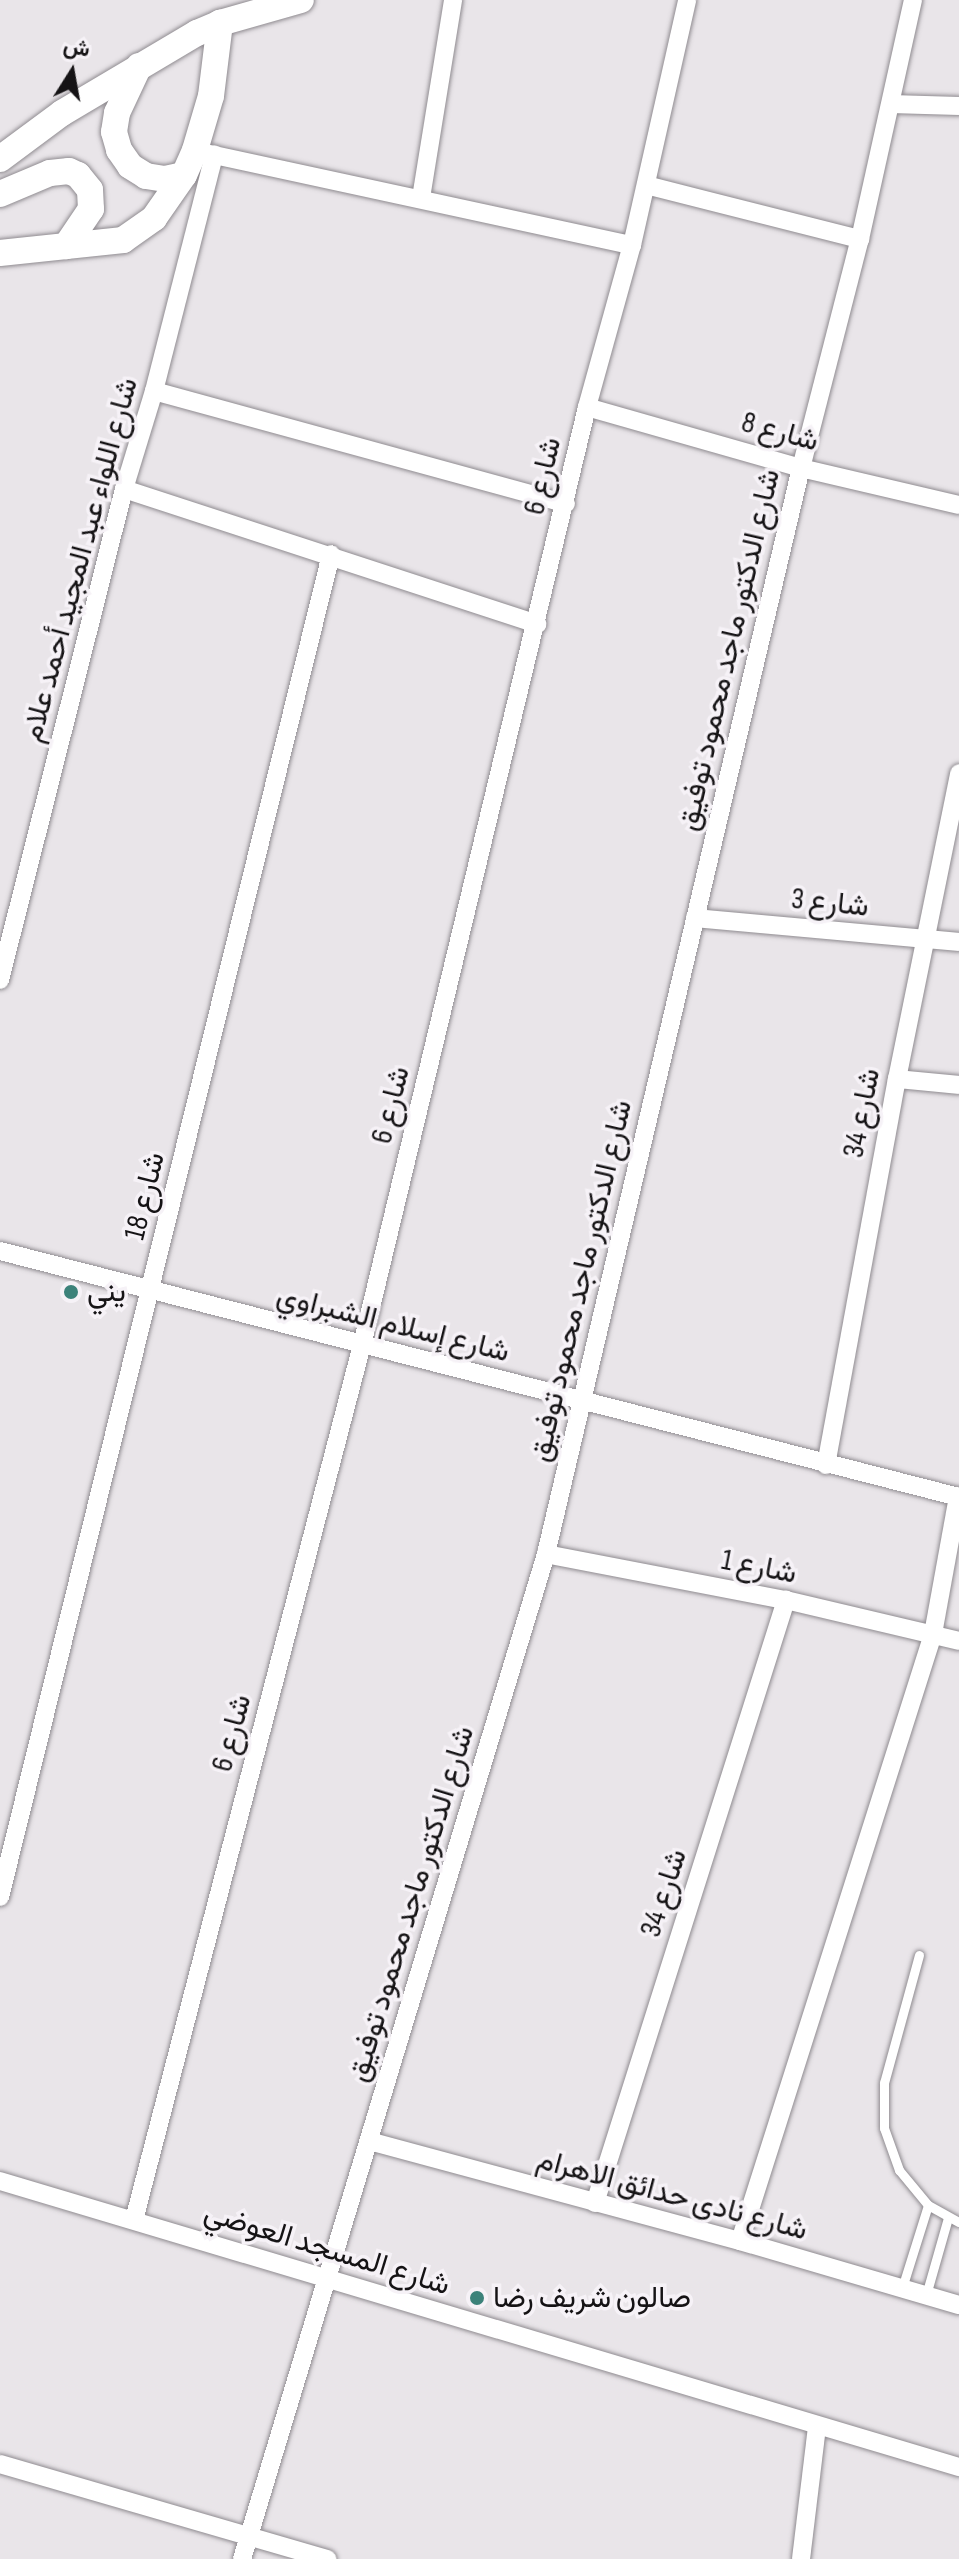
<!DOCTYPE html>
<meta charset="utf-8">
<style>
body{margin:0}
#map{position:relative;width:959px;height:2559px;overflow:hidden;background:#e9e5e9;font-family:"Sofia Sans Condensed",Vazirmatn,sans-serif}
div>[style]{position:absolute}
.roads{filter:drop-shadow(0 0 2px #8f8b90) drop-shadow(0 0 2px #8f8b90)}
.lane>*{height:9px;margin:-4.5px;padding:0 4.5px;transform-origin:4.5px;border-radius:4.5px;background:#fff}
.street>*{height:18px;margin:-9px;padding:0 9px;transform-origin:9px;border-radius:9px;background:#fff}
.secondary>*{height:26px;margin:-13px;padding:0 13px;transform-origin:13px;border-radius:13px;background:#fff}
.dots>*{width:22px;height:22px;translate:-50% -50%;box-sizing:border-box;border:4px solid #f6f2f7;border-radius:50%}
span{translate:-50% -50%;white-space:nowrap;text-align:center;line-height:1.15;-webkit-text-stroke:7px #f6f2f7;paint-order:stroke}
.street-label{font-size:30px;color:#151315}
.poi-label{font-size:30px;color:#151315}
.left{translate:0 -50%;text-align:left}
.north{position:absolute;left:32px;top:32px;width:80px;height:80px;-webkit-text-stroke:6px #f6f2f7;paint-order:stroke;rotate:11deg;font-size:22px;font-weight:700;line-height:32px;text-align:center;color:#151315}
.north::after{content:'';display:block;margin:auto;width:28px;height:36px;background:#151315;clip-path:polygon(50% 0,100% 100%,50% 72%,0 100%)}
</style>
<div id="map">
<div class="roads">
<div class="lane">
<i style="left:919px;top:1955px;width:133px;rotate:105.3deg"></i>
<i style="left:884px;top:2083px;width:45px;rotate:90deg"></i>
<i style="left:884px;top:2128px;width:45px;rotate:70.3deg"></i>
<i style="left:899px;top:2170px;width:45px;rotate:50.4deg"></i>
<i style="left:928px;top:2205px;width:35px;rotate:29deg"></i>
<i style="left:902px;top:2288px;width:87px;rotate:-72.6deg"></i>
<i style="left:926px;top:2295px;width:80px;rotate:-74.1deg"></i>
</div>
<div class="street">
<i style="left:891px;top:104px;width:68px;rotate:1.7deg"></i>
<i style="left:205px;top:153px;width:437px;rotate:12.2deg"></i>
<i style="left:646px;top:185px;width:221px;rotate:14.2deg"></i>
<i style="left:421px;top:198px;width:201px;rotate:-80.8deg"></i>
<i style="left:154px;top:391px;width:427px;rotate:15.3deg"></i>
<i style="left:587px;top:407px;width:223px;rotate:15.9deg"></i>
<i style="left:801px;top:468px;width:162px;rotate:13.2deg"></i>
<i style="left:124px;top:489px;width:435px;rotate:18.1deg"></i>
<i style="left:695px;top:918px;width:265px;rotate:5.2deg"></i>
<i style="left:0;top:980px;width:506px;rotate:-75.83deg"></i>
<i style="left:124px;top:489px;width:102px;rotate:-73deg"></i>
<i style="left:154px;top:391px;width:244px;rotate:-75.7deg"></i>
<i style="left:897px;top:1079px;width:62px;rotate:5.5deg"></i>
<i style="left:0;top:1251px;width:990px;rotate:14.39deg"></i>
<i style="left:826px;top:1465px;width:392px;rotate:-79.6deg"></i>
<i style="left:897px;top:1079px;width:312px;rotate:-78.5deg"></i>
<i style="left:546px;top:1554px;width:244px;rotate:10.9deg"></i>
<i style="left:786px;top:1600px;width:178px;rotate:13.3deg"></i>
<i style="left:0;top:1897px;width:1383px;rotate:-76.15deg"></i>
<i style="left:369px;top:2141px;width:384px;rotate:15.1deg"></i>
<i style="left:740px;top:2241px;width:228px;rotate:16.3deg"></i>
<i style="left:0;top:2181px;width:1001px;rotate:16.61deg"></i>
<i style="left:595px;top:2203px;width:633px;rotate:-72.42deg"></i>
<i style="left:134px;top:2220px;width:904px;rotate:-75.4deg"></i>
<i style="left:362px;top:1345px;width:965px;rotate:-76.51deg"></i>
<i style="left:587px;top:407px;width:168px;rotate:-74.5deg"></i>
<i style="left:632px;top:245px;width:251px;rotate:-77.3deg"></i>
<i style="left:740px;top:2241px;width:637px;rotate:-72.36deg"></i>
<i style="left:933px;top:1634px;width:140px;rotate:-79.7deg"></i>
<i style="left:0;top:2464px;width:341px;rotate:16.2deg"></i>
<i style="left:242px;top:2559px;width:1050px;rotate:-73.17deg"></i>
<i style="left:546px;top:1554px;width:1116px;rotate:-76.79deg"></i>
<i style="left:801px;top:468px;width:236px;rotate:-75.6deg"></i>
<i style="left:860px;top:239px;width:245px;rotate:-77.5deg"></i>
<i style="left:801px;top:2559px;width:133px;rotate:-83.1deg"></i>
</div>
<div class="secondary">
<i style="left:139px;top:66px;width:52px;rotate:115.1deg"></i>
<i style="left:117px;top:113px;width:19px;rotate:99deg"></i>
<i style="left:114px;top:132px;width:19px;rotate:74deg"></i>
<i style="left:119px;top:150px;width:19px;rotate:55deg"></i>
<i style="left:130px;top:166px;width:19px;rotate:32deg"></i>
<i style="left:146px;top:176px;width:19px;rotate:9deg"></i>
<i style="left:165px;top:179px;width:19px;rotate:-12deg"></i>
<i style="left:0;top:159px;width:77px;rotate:-36.6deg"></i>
<i style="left:62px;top:113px;width:157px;rotate:-30.7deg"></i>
<i style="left:197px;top:33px;width:25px;rotate:-23deg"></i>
<i style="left:220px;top:23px;width:84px;rotate:-15.9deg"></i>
<i style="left:0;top:194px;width:54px;rotate:-22.8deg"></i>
<i style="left:50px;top:173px;width:19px;rotate:-6deg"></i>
<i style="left:69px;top:171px;width:10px;rotate:24deg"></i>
<i style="left:78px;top:175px;width:19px;rotate:51deg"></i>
<i style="left:90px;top:190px;width:19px;rotate:87deg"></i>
<i style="left:91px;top:209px;width:45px;rotate:124deg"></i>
<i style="left:0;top:253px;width:124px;rotate:-6deg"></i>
<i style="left:123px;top:240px;width:38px;rotate:-35deg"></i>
<i style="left:154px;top:218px;width:52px;rotate:-55.1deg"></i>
<i style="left:184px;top:175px;width:27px;rotate:-66deg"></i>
<i style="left:195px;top:150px;width:56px;rotate:-73.5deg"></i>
<i style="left:211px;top:96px;width:74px;rotate:-83deg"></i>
</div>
</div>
<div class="dots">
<i style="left:71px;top:1292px;background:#3c827a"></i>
<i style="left:477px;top:2298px;background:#3c827a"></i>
</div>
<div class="street-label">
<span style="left:780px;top:432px;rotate:15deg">شارع 8</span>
<span style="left:543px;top:476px;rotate:-77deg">شارع 6</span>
<span style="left:80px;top:560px;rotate:-75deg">شارع اللواء عبد المجيد أحمد علام</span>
<span style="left:729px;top:650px;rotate:-77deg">شارع الدكتور ماجد محمود توفيق</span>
<span style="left:830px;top:903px;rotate:6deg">شارع 3</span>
<span style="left:391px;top:1105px;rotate:-76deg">شارع 6</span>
<span style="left:862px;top:1113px;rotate:-79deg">شارع 34</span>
<span style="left:145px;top:1196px;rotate:-76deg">شارع 18</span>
<span style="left:581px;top:1281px;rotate:-77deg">شارع الدكتور ماجد محمود توفيق</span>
<span style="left:393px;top:1324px;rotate:14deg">شارع إسلام الشبراوي</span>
<span style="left:759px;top:1567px;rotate:11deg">شارع 1</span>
<span style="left:232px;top:1733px;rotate:-75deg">شارع 6</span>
<span style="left:664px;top:1893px;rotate:-72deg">شارع 34</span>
<span style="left:411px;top:1904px;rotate:-73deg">شارع الدكتور ماجد محمود توفيق</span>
<span style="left:672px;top:2195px;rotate:15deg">شارع نادى حدائق الاهرام</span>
<span style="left:327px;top:2249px;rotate:17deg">شارع المسجد العوضي</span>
</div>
<div class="poi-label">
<span class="left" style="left:87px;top:1292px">يني</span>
<span class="left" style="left:493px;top:2298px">صالون شريف رضا</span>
</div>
<div class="north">ش</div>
</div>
